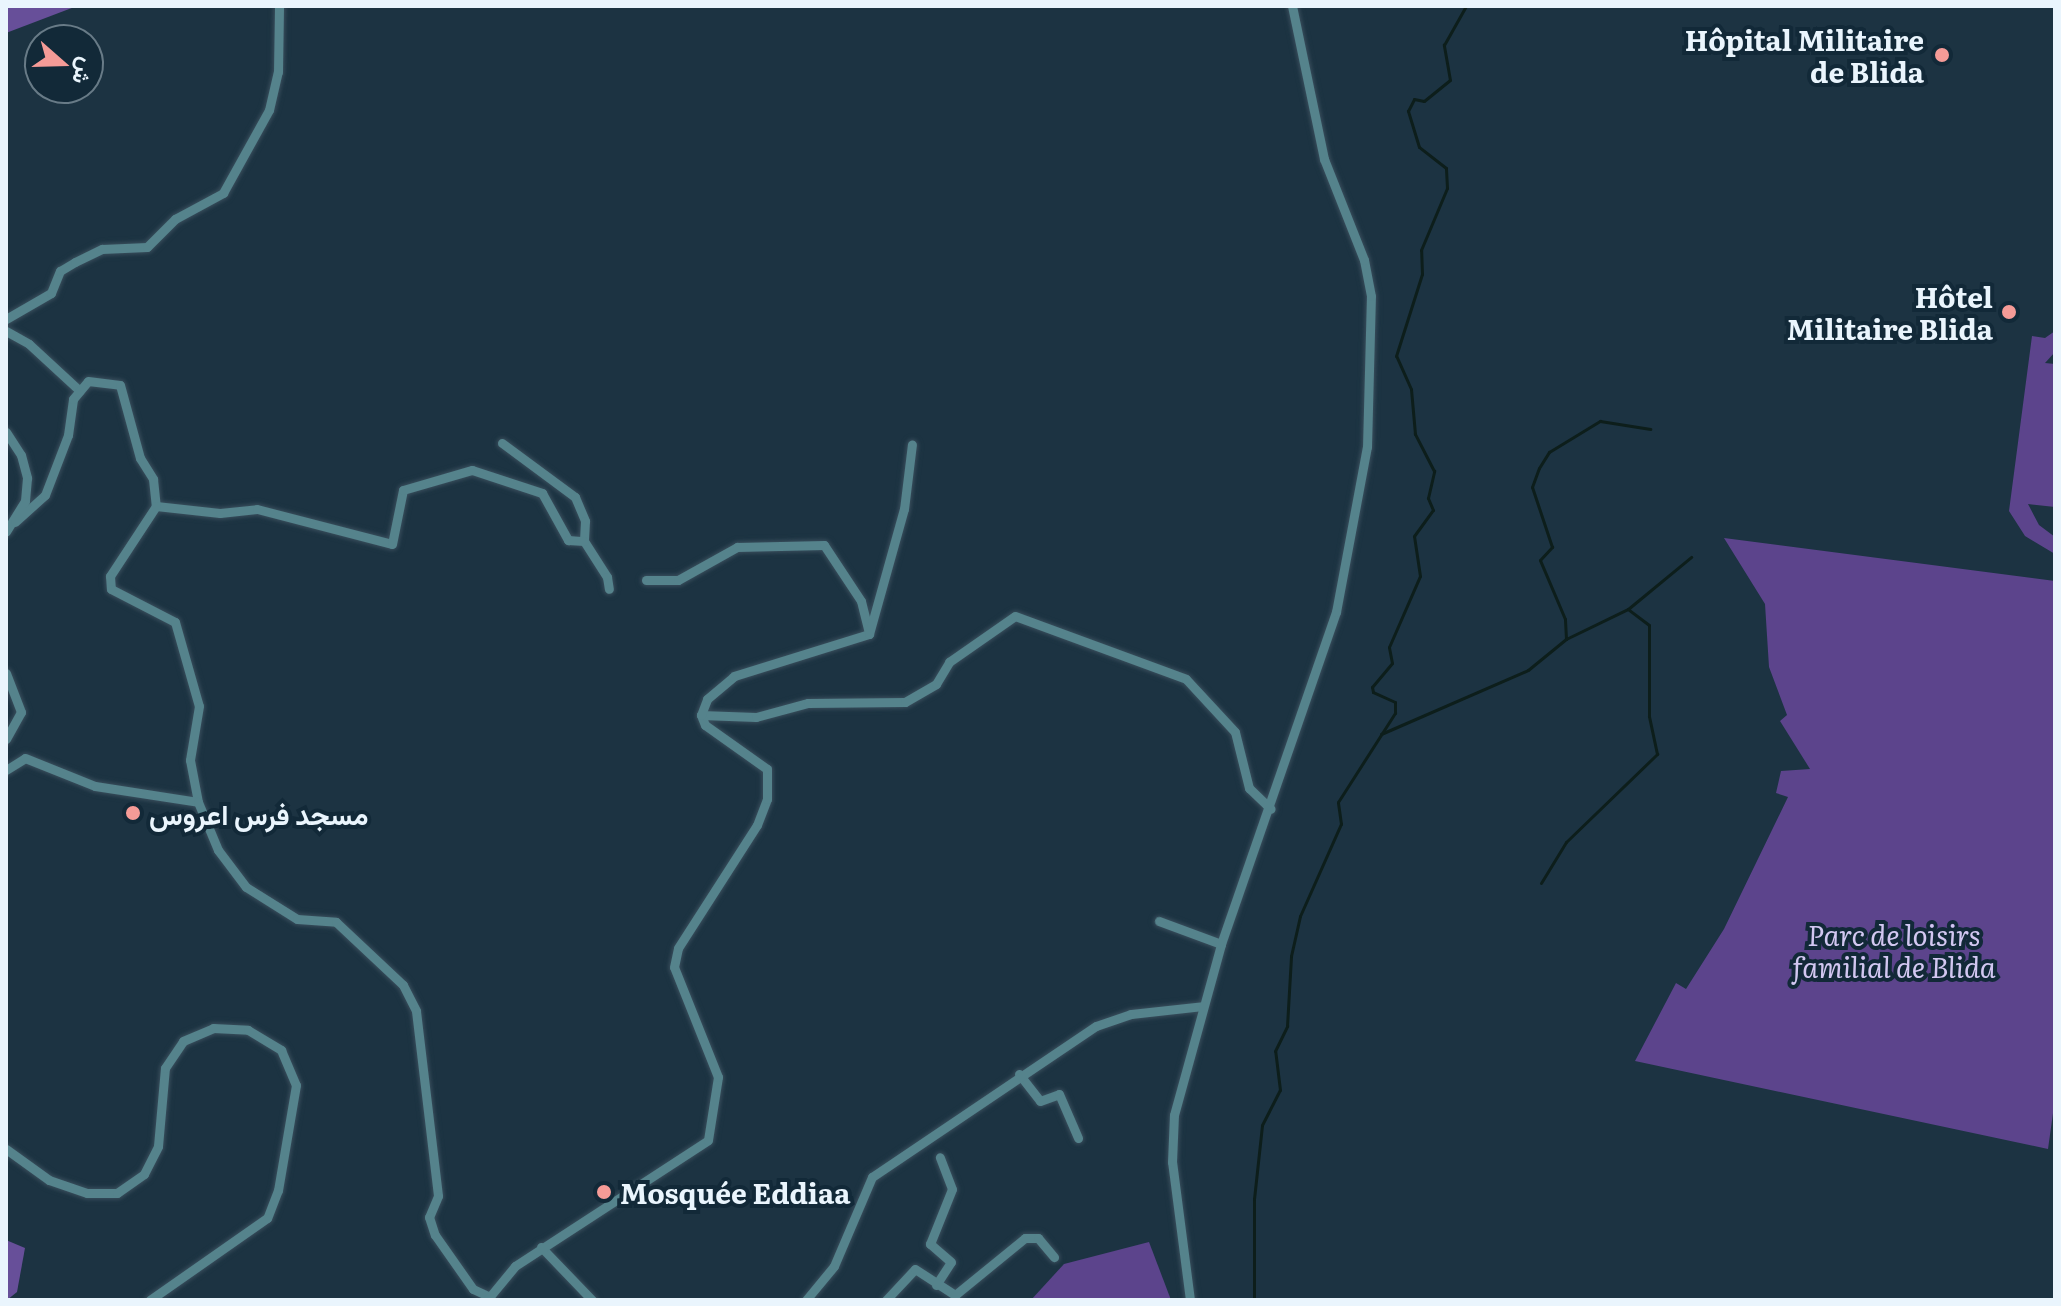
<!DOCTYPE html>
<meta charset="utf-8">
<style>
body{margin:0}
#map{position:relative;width:2061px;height:1306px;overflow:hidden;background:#1c3342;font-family:Literata,Vazirmatn,serif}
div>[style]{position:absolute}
.green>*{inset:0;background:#5c448c}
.forest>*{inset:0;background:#674f99}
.stream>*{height:3px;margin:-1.5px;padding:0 1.5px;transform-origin:1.5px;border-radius:1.5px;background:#0d1e1b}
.roads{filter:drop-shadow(0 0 2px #394e5c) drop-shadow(0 0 2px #394e5c)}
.minor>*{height:9px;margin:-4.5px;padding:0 4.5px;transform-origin:4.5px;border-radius:4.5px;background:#55838c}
.dots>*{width:22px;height:22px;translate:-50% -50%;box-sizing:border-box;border:4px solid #122938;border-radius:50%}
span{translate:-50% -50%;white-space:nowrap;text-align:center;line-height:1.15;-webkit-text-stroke:8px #122938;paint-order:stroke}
.poi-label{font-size:28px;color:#eaf5fd;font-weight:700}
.right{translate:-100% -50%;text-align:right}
.left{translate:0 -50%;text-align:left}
.park-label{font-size:28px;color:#d2c7f1;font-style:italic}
.frame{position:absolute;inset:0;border:8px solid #eaf5fd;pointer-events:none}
.north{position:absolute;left:24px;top:24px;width:80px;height:80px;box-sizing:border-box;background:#122938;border:2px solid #687b87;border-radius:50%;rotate:110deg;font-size:22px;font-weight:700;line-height:32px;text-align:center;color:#eaf5fd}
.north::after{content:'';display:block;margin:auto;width:28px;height:36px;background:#f59b97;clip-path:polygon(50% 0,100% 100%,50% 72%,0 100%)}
</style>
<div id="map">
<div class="green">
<i style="clip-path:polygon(2055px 331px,2055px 352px,2045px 363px,2055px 364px,2055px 507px,2028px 504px,2039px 525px,2055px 537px,2055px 554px,2025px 536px,2009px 511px,2032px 336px,2045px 338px)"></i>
<i style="clip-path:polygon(1724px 538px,2055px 581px,2055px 1099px,2048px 1149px,1635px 1061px,1676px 983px,1686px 989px,1724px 929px,1788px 797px,1776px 793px,1781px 771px,1810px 769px,1780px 721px,1787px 715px,1769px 667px,1765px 604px)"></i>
<i style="clip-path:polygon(1149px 1242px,1171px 1300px,1031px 1300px,1064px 1264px)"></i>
</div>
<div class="forest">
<i style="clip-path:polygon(6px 6px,77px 6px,6px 33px)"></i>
<i style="clip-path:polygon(6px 1240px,25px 1248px,17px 1292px,7px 1300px)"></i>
</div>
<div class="stream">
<i style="left:1566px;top:639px;width:20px;rotate:-93deg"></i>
<i style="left:1565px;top:619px;width:64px;rotate:-113deg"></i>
<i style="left:1540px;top:560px;width:18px;rotate:-47deg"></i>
<i style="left:1552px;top:547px;width:63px;rotate:-108.4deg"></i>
<i style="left:1532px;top:487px;width:20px;rotate:-70deg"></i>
<i style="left:1539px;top:468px;width:19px;rotate:-58deg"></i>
<i style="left:1549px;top:452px;width:60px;rotate:-31.3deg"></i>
<i style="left:1600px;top:421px;width:51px;rotate:9.1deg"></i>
<i style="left:1381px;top:734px;width:160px;rotate:-23.5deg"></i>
<i style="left:1528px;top:670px;width:49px;rotate:-39.2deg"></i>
<i style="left:1566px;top:639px;width:69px;rotate:-25.8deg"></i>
<i style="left:1628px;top:609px;width:82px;rotate:-39.5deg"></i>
<i style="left:1541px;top:883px;width:48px;rotate:-58.6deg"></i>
<i style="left:1566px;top:842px;width:127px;rotate:-44deg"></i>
<i style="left:1657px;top:754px;width:39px;rotate:-102deg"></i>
<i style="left:1649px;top:716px;width:91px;rotate:-90deg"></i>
<i style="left:1649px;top:625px;width:26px;rotate:-143deg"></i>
<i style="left:1254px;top:1300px;width:101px;rotate:-90deg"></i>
<i style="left:1254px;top:1199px;width:74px;rotate:-83.8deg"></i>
<i style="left:1262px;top:1125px;width:39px;rotate:-63deg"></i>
<i style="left:1280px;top:1090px;width:39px;rotate:-97deg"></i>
<i style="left:1275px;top:1051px;width:28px;rotate:-64deg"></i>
<i style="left:1287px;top:1026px;width:70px;rotate:-86.7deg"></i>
<i style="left:1291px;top:956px;width:41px;rotate:-77.3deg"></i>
<i style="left:1300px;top:916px;width:101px;rotate:-66deg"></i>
<i style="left:1341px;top:824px;width:22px;rotate:-98deg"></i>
<i style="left:1338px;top:802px;width:106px;rotate:-57.4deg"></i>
<i style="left:1395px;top:713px;width:11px;rotate:-90deg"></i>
<i style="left:1395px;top:702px;width:24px;rotate:-156deg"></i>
<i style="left:1373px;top:692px;width:5px;rotate:-101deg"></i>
<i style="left:1372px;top:687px;width:31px;rotate:-50deg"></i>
<i style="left:1392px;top:663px;width:16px;rotate:-101deg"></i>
<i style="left:1389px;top:647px;width:77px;rotate:-66.4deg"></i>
<i style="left:1420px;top:576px;width:40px;rotate:-98.5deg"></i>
<i style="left:1414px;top:536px;width:32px;rotate:-54deg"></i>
<i style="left:1433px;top:510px;width:13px;rotate:-113deg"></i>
<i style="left:1428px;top:498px;width:28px;rotate:-77deg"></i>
<i style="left:1434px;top:471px;width:42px;rotate:-117.2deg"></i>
<i style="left:1415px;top:434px;width:45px;rotate:-95.1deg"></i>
<i style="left:1411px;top:389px;width:36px;rotate:-114deg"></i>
<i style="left:1396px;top:356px;width:86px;rotate:-72.4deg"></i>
<i style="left:1422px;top:274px;width:24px;rotate:-92deg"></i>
<i style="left:1421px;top:250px;width:67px;rotate:-67.2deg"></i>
<i style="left:1447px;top:188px;width:20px;rotate:-93deg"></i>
<i style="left:1446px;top:168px;width:34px;rotate:-142deg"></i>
<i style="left:1419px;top:147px;width:38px;rotate:-107deg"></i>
<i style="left:1408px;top:111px;width:13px;rotate:-63deg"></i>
<i style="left:1414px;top:99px;width:10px;rotate:11deg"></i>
<i style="left:1424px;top:101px;width:33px;rotate:-39deg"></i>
<i style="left:1450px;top:80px;width:36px;rotate:-100deg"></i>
<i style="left:1444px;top:45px;width:45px;rotate:-60.6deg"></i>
</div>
<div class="roads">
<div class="minor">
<i style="left:6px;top:319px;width:52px;rotate:-30deg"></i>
<i style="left:51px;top:293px;width:24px;rotate:-68deg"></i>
<i style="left:60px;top:271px;width:17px;rotate:-31deg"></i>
<i style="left:75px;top:262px;width:30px;rotate:-26deg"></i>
<i style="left:102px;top:249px;width:45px;rotate:-2.5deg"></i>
<i style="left:147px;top:247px;width:40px;rotate:-45deg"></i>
<i style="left:175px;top:219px;width:55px;rotate:-28.4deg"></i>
<i style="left:223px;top:193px;width:95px;rotate:-61deg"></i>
<i style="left:269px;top:110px;width:39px;rotate:-77deg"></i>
<i style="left:278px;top:72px;width:66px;rotate:-89.1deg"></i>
<i style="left:6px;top:331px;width:26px;rotate:29deg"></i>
<i style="left:29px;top:344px;width:69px;rotate:42.7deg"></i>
<i style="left:6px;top:432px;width:27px;rotate:57deg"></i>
<i style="left:21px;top:455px;width:24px;rotate:75deg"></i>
<i style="left:27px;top:478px;width:23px;rotate:95deg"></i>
<i style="left:25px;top:501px;width:36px;rotate:122deg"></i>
<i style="left:502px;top:443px;width:91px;rotate:36.5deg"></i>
<i style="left:575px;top:497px;width:26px;rotate:67deg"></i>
<i style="left:585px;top:521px;width:20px;rotate:93deg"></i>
<i style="left:584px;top:541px;width:43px;rotate:57.4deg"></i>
<i style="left:607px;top:577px;width:12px;rotate:81deg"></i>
<i style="left:156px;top:506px;width:64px;rotate:6.2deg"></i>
<i style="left:220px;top:513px;width:37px;rotate:-6deg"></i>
<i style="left:257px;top:509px;width:139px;rotate:14.5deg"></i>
<i style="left:392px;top:544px;width:55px;rotate:-78.5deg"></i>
<i style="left:403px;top:490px;width:72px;rotate:-16.2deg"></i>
<i style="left:472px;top:470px;width:74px;rotate:18.2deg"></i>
<i style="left:542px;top:493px;width:54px;rotate:61deg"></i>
<i style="left:568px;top:540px;width:16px;rotate:4deg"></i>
<i style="left:15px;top:522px;width:40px;rotate:-42deg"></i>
<i style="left:45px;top:495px;width:64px;rotate:-69deg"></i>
<i style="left:68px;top:435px;width:36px;rotate:-82deg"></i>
<i style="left:73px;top:399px;width:23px;rotate:-50deg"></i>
<i style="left:88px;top:381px;width:32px;rotate:7deg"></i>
<i style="left:120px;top:385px;width:76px;rotate:74.7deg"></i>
<i style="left:140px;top:458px;width:25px;rotate:58deg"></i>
<i style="left:153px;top:479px;width:27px;rotate:84deg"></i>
<i style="left:156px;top:506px;width:84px;rotate:123.3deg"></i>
<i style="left:110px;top:576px;width:13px;rotate:86deg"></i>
<i style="left:111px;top:589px;width:72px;rotate:27.3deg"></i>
<i style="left:175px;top:622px;width:87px;rotate:74.1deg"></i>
<i style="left:199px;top:706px;width:55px;rotate:99.5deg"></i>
<i style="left:190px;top:760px;width:43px;rotate:79.2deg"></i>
<i style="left:646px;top:580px;width:32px"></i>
<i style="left:678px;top:580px;width:68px;rotate:-29.2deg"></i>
<i style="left:737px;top:547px;width:87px;rotate:-1.3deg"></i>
<i style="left:824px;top:545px;width:67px;rotate:56.5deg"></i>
<i style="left:861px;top:601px;width:34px;rotate:76deg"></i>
<i style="left:6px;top:673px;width:42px;rotate:69deg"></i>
<i style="left:21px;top:712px;width:31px;rotate:119deg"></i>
<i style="left:701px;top:715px;width:55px;rotate:2.1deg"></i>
<i style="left:756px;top:717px;width:54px;rotate:-15.1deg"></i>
<i style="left:808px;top:703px;width:97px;rotate:-0.6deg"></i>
<i style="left:905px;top:702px;width:36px;rotate:-30deg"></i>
<i style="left:936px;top:684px;width:26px;rotate:-59deg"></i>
<i style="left:949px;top:662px;width:80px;rotate:-34.9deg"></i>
<i style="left:1015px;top:616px;width:182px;rotate:20.2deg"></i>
<i style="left:1186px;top:679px;width:72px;rotate:47.2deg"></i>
<i style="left:1235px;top:732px;width:58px;rotate:76deg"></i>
<i style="left:1249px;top:788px;width:30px;rotate:44deg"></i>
<i style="left:6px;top:770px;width:22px;rotate:-32deg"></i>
<i style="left:25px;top:758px;width:75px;rotate:21.8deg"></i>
<i style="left:95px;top:786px;width:104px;rotate:8.8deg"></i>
<i style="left:198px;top:802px;width:52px;rotate:67.4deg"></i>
<i style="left:218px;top:850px;width:46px;rotate:52.9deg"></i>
<i style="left:246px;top:887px;width:60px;rotate:32.1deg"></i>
<i style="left:297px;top:919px;width:39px;rotate:4deg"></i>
<i style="left:336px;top:922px;width:92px;rotate:43.2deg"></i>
<i style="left:403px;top:985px;width:29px;rotate:63deg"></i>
<i style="left:416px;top:1011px;width:186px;rotate:83.2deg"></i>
<i style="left:438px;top:1196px;width:23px;rotate:113deg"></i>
<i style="left:429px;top:1217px;width:19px;rotate:72deg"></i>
<i style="left:435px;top:1235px;width:66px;rotate:54.9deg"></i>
<i style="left:473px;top:1289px;width:19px;rotate:25deg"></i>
<i style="left:1159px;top:921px;width:66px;rotate:20.4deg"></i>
<i style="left:1019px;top:1074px;width:34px;rotate:52deg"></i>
<i style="left:1040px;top:1101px;width:20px;rotate:-20deg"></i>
<i style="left:1059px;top:1094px;width:48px;rotate:66.6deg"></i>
<i style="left:6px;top:1149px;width:53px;rotate:35.8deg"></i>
<i style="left:49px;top:1180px;width:40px;rotate:18.9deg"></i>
<i style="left:87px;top:1193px;width:30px"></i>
<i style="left:117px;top:1193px;width:33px;rotate:-35deg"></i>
<i style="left:144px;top:1174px;width:31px;rotate:-63deg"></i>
<i style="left:158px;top:1146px;width:78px;rotate:-84.9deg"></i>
<i style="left:165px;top:1068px;width:32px;rotate:-56deg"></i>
<i style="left:183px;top:1041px;width:33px;rotate:-23deg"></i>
<i style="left:213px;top:1028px;width:35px;rotate:3deg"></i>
<i style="left:248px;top:1030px;width:39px;rotate:31deg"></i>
<i style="left:281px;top:1050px;width:38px;rotate:67deg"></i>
<i style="left:296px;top:1085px;width:107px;rotate:99.7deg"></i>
<i style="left:278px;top:1190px;width:30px;rotate:111deg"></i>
<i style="left:267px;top:1218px;width:143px;rotate:145deg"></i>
<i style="left:541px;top:1247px;width:74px;rotate:46.1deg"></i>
<i style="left:936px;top:1285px;width:27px;rotate:-57deg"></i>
<i style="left:951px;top:1262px;width:28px;rotate:-139deg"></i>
<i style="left:930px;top:1244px;width:59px;rotate:-68.2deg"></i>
<i style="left:952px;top:1189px;width:34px;rotate:-111deg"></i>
<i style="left:487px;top:1300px;width:44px;rotate:-50.5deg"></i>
<i style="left:515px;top:1266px;width:230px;rotate:-33.1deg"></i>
<i style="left:708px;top:1140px;width:64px;rotate:-81deg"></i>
<i style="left:718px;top:1077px;width:118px;rotate:-111.8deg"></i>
<i style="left:674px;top:967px;width:19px;rotate:-78deg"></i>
<i style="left:678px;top:948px;width:146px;rotate:-57.3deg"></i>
<i style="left:757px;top:825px;width:28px;rotate:-69deg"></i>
<i style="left:767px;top:799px;width:30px;rotate:-90deg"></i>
<i style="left:767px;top:769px;width:76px;rotate:-144.6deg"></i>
<i style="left:705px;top:725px;width:11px;rotate:-112deg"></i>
<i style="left:701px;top:715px;width:17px;rotate:-69deg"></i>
<i style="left:707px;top:699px;width:35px;rotate:-40deg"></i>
<i style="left:734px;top:676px;width:141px;rotate:-17.3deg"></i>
<i style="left:869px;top:634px;width:130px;rotate:-74.4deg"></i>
<i style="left:904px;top:509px;width:65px;rotate:-83deg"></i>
<i style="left:806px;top:1300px;width:44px;rotate:-50.5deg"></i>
<i style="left:834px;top:1266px;width:97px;rotate:-66.9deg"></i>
<i style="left:872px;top:1177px;width:270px;rotate:-34deg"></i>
<i style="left:1096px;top:1026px;width:37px;rotate:-19deg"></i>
<i style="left:1131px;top:1014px;width:72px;rotate:-6.3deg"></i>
<i style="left:886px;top:1300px;width:42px;rotate:-46.9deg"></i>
<i style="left:915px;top:1269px;width:48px;rotate:33deg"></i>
<i style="left:955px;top:1295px;width:90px;rotate:-39.2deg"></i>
<i style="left:1025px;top:1238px;width:13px"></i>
<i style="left:1038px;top:1238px;width:25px;rotate:50deg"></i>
<i style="left:1190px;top:1300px;width:139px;rotate:-97.4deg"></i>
<i style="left:1172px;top:1162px;width:47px;rotate:-87.6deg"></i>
<i style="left:1174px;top:1115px;width:177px;rotate:-74.6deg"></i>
<i style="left:1221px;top:944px;width:351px;rotate:-70.9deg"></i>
<i style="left:1336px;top:612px;width:168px;rotate:-79.4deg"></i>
<i style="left:1367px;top:447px;width:151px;rotate:-88.5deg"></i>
<i style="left:1371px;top:296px;width:37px;rotate:-101deg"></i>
<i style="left:1364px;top:260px;width:109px;rotate:-111.6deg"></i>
<i style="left:1324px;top:159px;width:156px;rotate:-101.8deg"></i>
</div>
</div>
<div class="dots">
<i style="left:1942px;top:55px;background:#f59b97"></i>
<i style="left:2009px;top:312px;background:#f59b97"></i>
<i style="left:133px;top:813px;background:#f59b97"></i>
<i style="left:604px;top:1192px;background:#f59b97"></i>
</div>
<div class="poi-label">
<span class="right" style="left:1924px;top:55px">Hôpital Militaire<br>de Blida</span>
<span class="right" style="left:1993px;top:312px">Hôtel<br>Militaire Blida</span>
<span class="left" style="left:149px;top:813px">مسجد فرس اعروس</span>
<span class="left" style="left:620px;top:1192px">Mosquée Eddiaa</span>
</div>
<div class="park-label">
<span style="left:1894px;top:950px">Parc de loisirs<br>familial de Blida</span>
</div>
<div class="frame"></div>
<div class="north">ش</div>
</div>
